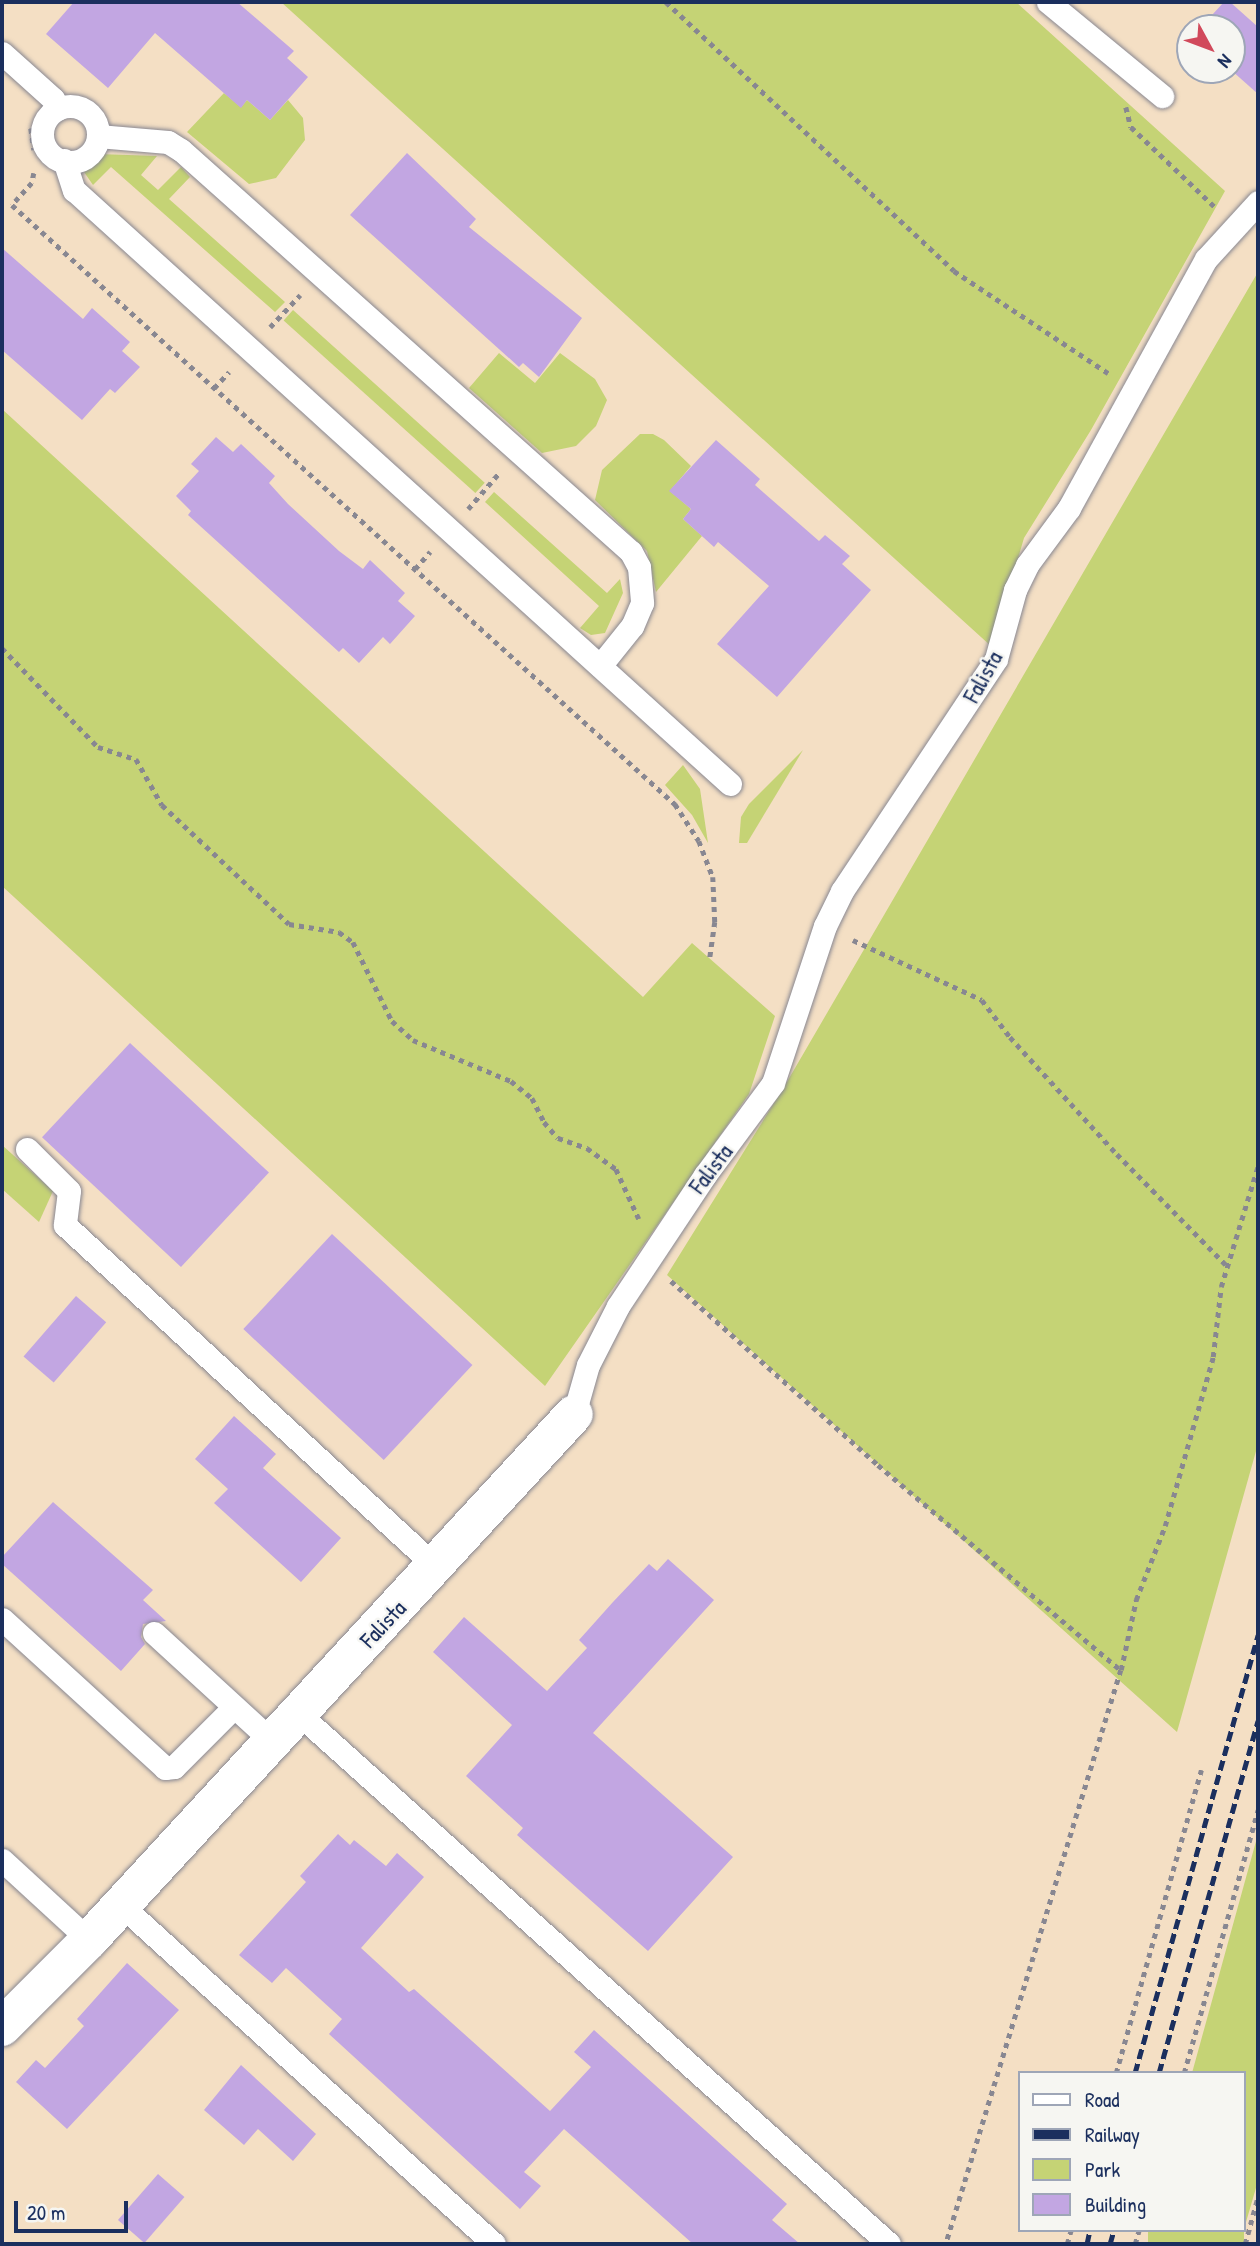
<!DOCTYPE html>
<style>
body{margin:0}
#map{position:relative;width:1260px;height:2246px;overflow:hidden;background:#f4dfc4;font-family:"Patrick Hand",sans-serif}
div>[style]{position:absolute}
.green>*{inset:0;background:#c5d375;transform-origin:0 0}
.building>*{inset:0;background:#c2a6e2;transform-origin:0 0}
.path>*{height:4.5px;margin-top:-2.25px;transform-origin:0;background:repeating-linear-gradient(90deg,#888791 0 5px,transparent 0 10px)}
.roads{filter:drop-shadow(0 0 2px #888791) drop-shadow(0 0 2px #888791)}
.lane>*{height:23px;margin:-11.5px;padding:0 11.5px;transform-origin:11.5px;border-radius:11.5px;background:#fff}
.lane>.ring{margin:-11.5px;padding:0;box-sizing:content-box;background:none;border:23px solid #fff;border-radius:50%}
.street>*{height:38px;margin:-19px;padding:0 19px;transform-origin:19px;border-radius:19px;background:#fff}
.rail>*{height:5px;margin-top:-2.5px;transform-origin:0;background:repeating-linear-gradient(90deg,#1b2f5e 0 10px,transparent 0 15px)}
span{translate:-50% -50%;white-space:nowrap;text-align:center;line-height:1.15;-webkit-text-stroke:5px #f6f6f2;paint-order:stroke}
.street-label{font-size:23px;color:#1b2f5e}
.frame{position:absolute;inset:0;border:4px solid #1b2f5e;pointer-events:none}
.legend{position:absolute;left:1018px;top:2071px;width:228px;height:161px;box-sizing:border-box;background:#f6f6f2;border:2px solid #9ea6b7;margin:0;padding:9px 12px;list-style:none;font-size:21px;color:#1b2f5e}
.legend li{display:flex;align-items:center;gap:14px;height:35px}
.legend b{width:35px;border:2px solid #9ea6b7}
.north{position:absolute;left:1176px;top:14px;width:70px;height:70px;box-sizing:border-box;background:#f6f6f2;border:2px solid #9ea6b7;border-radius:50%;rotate:131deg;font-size:19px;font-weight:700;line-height:28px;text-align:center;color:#1b2f5e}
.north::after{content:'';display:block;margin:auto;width:24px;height:32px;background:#d1495b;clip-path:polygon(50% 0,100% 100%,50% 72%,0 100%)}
.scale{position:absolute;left:14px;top:2201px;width:114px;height:32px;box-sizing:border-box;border:4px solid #1b2f5e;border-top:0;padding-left:9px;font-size:21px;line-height:24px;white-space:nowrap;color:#1b2f5e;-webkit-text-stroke:5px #f6f6f2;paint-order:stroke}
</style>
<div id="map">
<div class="green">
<i style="clip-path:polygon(281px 2px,1016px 2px,1225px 191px,1091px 430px,1024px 538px,992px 647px)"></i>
<i style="clip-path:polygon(224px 93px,241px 107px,247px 100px,270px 120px,288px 100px,303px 118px,305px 140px,276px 178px,249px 184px,187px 132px)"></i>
<i style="clip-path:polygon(98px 154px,157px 156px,141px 175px,158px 190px,181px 167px,190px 177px,169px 199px,285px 302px,275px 312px,111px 167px,93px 185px,84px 172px,90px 156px)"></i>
<i style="clip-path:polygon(1258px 272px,1258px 1444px,1177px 1732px,667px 1275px,784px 1087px)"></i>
<i style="left:293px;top:310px;width:258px;height:14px;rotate:42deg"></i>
<i style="clip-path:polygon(499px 353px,535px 383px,560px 353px,595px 379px,607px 400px,596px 426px,576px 446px,542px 453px,469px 388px)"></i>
<i style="clip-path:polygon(2px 409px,643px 997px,692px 943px,775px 1016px,749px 1094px,545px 1386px,2px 886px)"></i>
<i style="clip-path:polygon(640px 434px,653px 434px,664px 440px,691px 466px,670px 491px,691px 509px,683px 519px,702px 536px,656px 592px,647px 551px,595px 500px,602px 470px)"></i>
<i style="clip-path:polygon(494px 492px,607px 593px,620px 579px,623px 593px,605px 633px,591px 635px,580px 628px,599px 606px,485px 502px)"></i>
<i style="clip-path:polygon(803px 750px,747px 843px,739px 843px,741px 817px,749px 804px)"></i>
<i style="clip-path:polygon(683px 765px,700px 789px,708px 843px,692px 815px,665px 785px)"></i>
<i style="clip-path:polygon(2px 1145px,53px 1191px,39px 1222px,2px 1189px)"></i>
<i style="clip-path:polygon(1258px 1834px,1258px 2181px,1244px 2229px,1244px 2073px,1192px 2073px)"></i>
<i style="left:1148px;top:2230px;width:96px;height:15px"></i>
</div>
<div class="building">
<i style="clip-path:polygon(74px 2px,237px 2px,294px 51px,287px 58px,308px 77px,270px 120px,247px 100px,241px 108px,155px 33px,108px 88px,46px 34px)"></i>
<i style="clip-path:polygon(1224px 2px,1230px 2px,1258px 27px,1258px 94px,1231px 70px,1232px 28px,1200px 28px)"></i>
<i style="clip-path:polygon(407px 153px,476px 219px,469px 227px,582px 318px,539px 377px,523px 363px,519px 367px,350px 215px)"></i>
<i style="clip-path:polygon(2px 248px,83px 319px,92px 308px,130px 342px,122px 351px,140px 367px,115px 393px,110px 389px,82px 420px,2px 350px)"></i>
<i style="clip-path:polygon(216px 437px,233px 452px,241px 444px,275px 476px,269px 483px,288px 504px,339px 551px,363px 569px,370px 560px,405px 593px,398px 601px,415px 616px,390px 644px,383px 637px,359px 663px,343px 648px,339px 652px,188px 515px,191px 511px,176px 496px,199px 471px,191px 464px)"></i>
<i style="clip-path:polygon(716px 440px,760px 479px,755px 485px,819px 541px,825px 535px,850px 556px,842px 564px,871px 590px,777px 697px,717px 644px,769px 586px,718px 542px,714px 547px,683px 519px,691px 509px,669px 491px)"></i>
<i style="left:130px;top:1043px;width:190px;height:129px;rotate:43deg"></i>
<i style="left:332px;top:1234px;width:192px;height:130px;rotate:43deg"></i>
<i style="left:76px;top:1296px;width:40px;height:80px;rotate:41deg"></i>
<i style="clip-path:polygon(234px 1416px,276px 1454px,263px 1468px,341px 1538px,301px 1582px,214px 1503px,228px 1489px,195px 1459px)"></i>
<i style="clip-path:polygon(53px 1502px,153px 1590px,143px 1600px,166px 1621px,143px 1624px,141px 1637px,145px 1644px,121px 1671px,2px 1564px,2px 1557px)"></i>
<i style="clip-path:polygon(668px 1559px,714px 1600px,593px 1733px,733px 1857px,648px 1951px,517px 1835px,523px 1828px,466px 1776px,512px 1725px,433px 1652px,464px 1617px,547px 1691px,587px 1648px,579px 1640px,613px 1602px,649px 1564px,657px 1571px)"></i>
<i style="clip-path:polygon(338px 1834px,350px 1845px,354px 1840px,386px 1866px,397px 1853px,424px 1877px,361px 1948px,409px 1992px,414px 1989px,550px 2111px,591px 2067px,574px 2052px,594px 2030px,787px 2204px,772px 2220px,800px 2244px,693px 2244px,564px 2129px,524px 2172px,541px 2186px,520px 2209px,329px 2034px,342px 2019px,286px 1968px,272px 1983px,239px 1955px,306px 1882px,300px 1876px)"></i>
<i style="clip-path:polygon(127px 1963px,179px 2010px,67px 2129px,16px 2082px,36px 2060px,45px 2068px,84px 2026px,77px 2019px)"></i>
<i style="clip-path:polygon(241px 2065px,316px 2134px,293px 2161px,258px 2129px,244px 2145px,204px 2110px)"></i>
<i style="left:158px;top:2174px;width:35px;height:61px;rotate:41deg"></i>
</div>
<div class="path">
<i style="left:666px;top:2px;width:394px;rotate:43deg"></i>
<i style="left:954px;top:271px;width:185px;rotate:33.5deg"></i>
<i style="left:1126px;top:107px;width:21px;rotate:76deg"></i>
<i style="left:1131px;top:127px;width:115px;rotate:43.6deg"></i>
<i style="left:31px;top:128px;width:22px;rotate:82deg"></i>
<i style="left:34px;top:173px;width:10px;rotate:101deg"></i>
<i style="left:32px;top:183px;width:30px;rotate:132deg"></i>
<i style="left:12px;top:205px;width:894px;rotate:42.1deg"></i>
<i style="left:675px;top:804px;width:44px;rotate:57deg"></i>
<i style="left:699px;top:841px;width:39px;rotate:69deg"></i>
<i style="left:713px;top:877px;width:45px;rotate:87.5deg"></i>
<i style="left:715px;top:922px;width:36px;rotate:98deg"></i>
<i style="left:270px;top:327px;width:44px;rotate:-46.8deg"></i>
<i style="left:214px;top:388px;width:22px;rotate:-47deg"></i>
<i style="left:468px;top:509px;width:48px;rotate:-49.3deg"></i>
<i style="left:415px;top:569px;width:23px;rotate:-49deg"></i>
<i style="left:2px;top:648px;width:138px;rotate:45.9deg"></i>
<i style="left:98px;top:747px;width:40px;rotate:18deg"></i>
<i style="left:136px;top:759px;width:53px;rotate:60.5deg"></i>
<i style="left:162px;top:805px;width:174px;rotate:43.1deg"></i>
<i style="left:289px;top:924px;width:51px;rotate:9.1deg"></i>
<i style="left:339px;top:932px;width:17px;rotate:36deg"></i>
<i style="left:353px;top:942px;width:88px;rotate:63.7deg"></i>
<i style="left:392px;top:1021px;width:28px;rotate:42deg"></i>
<i style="left:413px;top:1040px;width:106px;rotate:22.7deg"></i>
<i style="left:511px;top:1081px;width:27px;rotate:39deg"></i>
<i style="left:532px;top:1098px;width:27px;rotate:63deg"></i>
<i style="left:544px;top:1122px;width:21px;rotate:49deg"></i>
<i style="left:558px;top:1138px;width:31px;rotate:19deg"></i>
<i style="left:587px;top:1148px;width:36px;rotate:36deg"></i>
<i style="left:616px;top:1169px;width:55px;rotate:65.3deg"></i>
<i style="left:853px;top:940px;width:142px;rotate:24.9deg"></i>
<i style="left:982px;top:1000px;width:46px;rotate:52.9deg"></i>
<i style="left:1010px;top:1037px;width:159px;rotate:47.6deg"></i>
<i style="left:1117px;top:1154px;width:158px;rotate:45.5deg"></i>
<i style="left:671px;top:1281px;width:277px;rotate:41.6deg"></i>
<i style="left:878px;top:1465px;width:318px;rotate:40.2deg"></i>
<i style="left:1121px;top:1670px;width:600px;rotate:106.96deg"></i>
<i style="left:1121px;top:1670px;width:72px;rotate:-77.9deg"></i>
<i style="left:1136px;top:1600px;width:79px;rotate:-68.6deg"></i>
<i style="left:1165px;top:1526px;width:176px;rotate:-74.1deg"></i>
<i style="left:1213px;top:1357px;width:70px;rotate:-83.5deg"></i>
<i style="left:1221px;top:1287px;width:127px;rotate:-73deg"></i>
<i style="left:1116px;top:2073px;width:315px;rotate:-74.3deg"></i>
<i style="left:1184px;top:2073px;width:273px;rotate:-74.3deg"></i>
<i style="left:1067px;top:2244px;width:15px;rotate:-74deg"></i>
<i style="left:1135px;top:2244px;width:15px;rotate:-74deg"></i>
<i style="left:1245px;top:2244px;width:50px;rotate:-74.8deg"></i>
</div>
<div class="roads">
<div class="lane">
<i style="left:1048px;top:2px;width:148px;rotate:39.5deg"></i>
<i style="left:2px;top:53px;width:69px;rotate:42deg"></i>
<i style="left:53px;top:99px;width:11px;rotate:68deg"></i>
<i class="ring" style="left:42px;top:106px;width:33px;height:33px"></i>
<i style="left:98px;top:136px;width:70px;rotate:4.9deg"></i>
<i style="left:168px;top:142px;width:15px;rotate:32deg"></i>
<i style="left:181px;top:150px;width:603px;rotate:41.78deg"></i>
<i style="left:631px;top:552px;width:17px;rotate:62deg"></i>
<i style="left:639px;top:567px;width:36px;rotate:85deg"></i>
<i style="left:642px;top:603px;width:25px;rotate:113deg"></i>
<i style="left:632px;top:626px;width:51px;rotate:128.7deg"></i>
<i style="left:64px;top:160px;width:32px;rotate:72deg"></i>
<i style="left:74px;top:190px;width:885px;rotate:42.16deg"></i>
<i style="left:27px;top:1149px;width:59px;rotate:45deg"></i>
<i style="left:69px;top:1191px;width:34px;rotate:97deg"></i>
<i style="left:65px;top:1225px;width:505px;rotate:42.67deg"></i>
<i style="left:574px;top:1414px;width:51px;rotate:-74.1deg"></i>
<i style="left:588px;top:1365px;width:66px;rotate:-63deg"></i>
<i style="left:618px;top:1306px;width:157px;rotate:-56.4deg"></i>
<i style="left:705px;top:1175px;width:114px;rotate:-53.5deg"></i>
<i style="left:773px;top:1083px;width:165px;rotate:-71.7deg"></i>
<i style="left:825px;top:926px;width:39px;rotate:-64deg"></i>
<i style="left:842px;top:891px;width:278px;rotate:-56.4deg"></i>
<i style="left:996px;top:659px;width:72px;rotate:-74.6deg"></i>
<i style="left:1015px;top:590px;width:28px;rotate:-64deg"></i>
<i style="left:1027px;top:565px;width:71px;rotate:-53.6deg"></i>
<i style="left:1069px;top:508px;width:284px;rotate:-61.2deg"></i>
<i style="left:1206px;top:259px;width:77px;rotate:-47.6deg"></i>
<i style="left:2px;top:1619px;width:221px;rotate:42.4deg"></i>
<i style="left:165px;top:1768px;width:9px;rotate:-6deg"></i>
<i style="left:174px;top:1767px;width:85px;rotate:-45deg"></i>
<i style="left:154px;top:1633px;width:161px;rotate:42.5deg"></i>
<i style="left:299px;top:1714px;width:793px;rotate:41.93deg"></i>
<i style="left:2px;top:1860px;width:118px;rotate:42.6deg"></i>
<i style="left:121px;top:1905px;width:504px;rotate:42.27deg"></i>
</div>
<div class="street">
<i style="left:2px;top:2027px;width:123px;rotate:-45deg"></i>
<i style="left:89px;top:1940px;width:715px;rotate:-47.32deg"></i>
</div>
</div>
<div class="rail">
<i style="left:1135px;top:2073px;width:455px;rotate:-74.3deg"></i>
<i style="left:1159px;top:2073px;width:366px;rotate:-74.3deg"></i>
<i style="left:1087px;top:2244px;width:14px;rotate:-78deg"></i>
<i style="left:1110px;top:2244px;width:15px;rotate:-74deg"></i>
</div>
<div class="street-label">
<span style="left:983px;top:677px;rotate:-61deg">Falista</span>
<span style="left:711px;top:1169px;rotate:-53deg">Falista</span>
<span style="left:383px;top:1624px;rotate:-47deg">Falista</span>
</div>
<div class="frame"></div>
<ul class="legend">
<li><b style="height:9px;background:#fff"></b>Road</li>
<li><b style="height:9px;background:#1b2f5e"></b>Railway</li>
<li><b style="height:19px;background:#c5d375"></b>Park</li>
<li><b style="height:19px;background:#c2a6e2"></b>Building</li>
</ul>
<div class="north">N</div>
<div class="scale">20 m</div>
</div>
